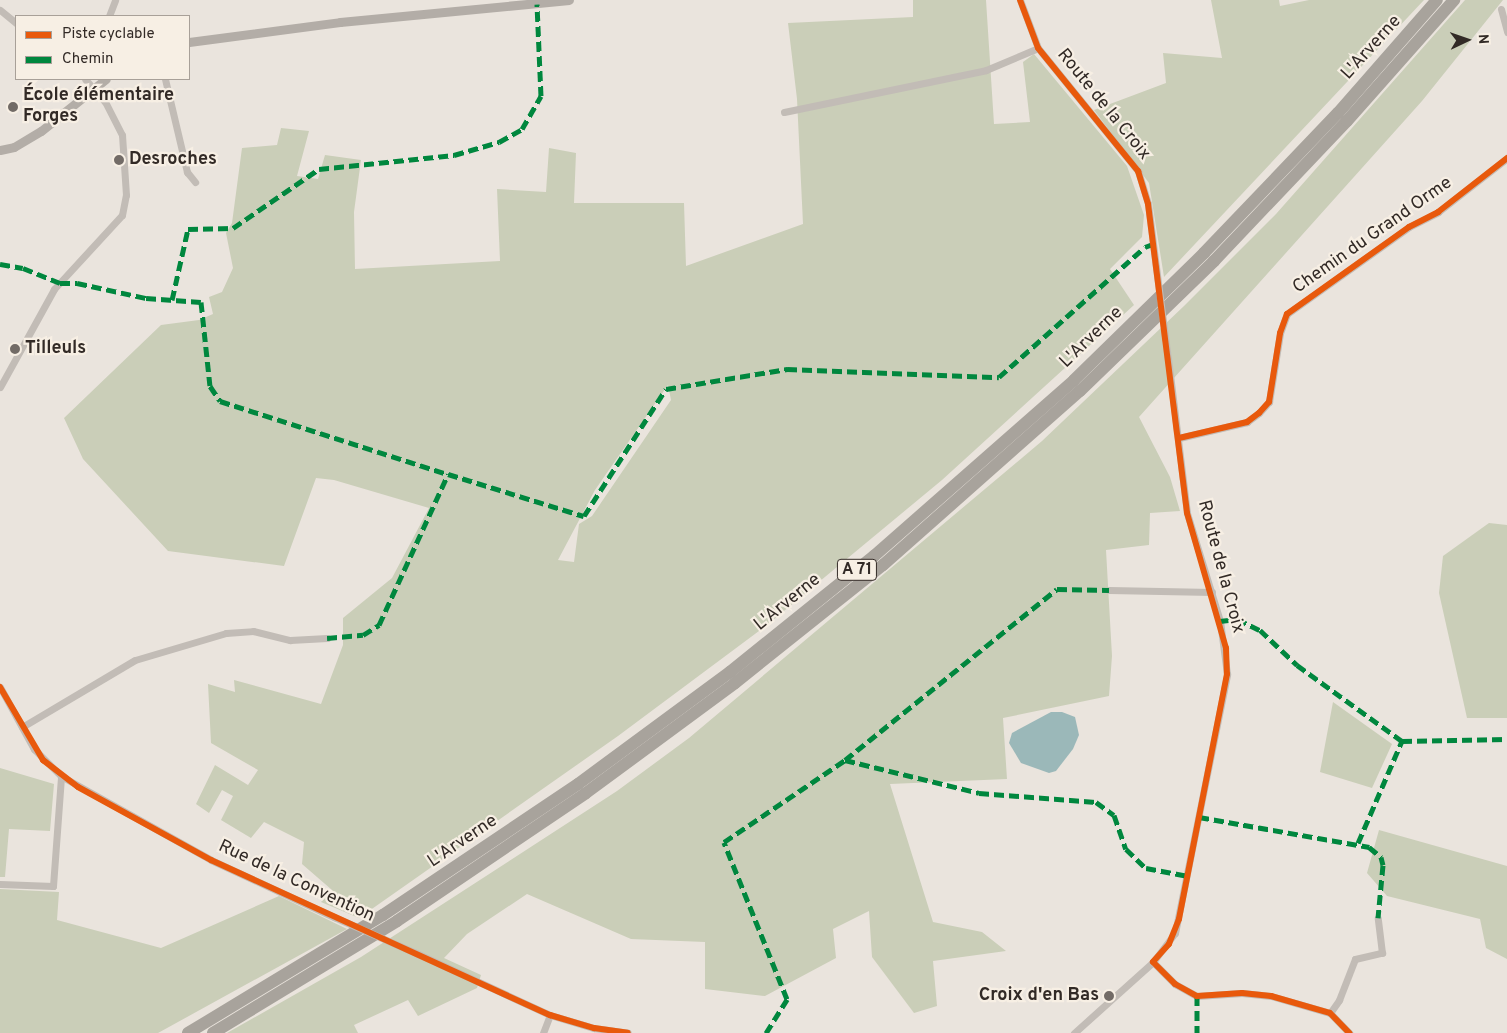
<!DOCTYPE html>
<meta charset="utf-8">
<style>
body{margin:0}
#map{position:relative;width:1507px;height:1033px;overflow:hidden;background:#eae4dd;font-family:Overpass,sans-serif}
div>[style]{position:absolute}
.green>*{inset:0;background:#caceb8}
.water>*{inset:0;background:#9bb8b9}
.street>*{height:7px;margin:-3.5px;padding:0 3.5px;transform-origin:3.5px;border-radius:3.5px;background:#c2bcb6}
.secondary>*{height:9px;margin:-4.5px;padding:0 4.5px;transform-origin:4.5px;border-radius:4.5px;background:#b3ada7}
.highway>*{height:12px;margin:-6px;padding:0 6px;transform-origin:6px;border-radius:6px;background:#a8a39c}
.street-bridge>*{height:7px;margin:-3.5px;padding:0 3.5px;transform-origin:3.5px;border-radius:3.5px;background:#c2bcb6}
.quiet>*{height:5px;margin-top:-2.5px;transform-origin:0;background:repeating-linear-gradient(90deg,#00873e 0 10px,transparent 0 15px)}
.cycleway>*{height:6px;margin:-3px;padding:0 3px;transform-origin:3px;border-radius:3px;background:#e8590c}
.dots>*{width:14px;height:14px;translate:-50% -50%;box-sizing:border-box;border:2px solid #f7efe4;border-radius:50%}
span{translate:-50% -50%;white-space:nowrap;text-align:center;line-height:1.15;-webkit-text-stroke:4.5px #f7efe4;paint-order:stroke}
.shield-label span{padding:1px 4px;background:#f7efe4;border:1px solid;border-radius:4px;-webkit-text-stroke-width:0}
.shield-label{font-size:16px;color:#322a26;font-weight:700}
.street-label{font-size:18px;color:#322a26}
.poi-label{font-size:18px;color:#322a26;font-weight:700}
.left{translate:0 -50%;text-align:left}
.right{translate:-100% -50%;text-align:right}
.legend{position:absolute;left:15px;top:15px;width:175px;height:65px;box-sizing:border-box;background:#f7efe4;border:1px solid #a8a098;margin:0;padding:6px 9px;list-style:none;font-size:15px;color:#322a26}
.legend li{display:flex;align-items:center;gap:10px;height:25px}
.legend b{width:25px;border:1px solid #a8a098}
.north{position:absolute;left:1442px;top:15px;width:50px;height:50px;-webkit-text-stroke:4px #f7efe4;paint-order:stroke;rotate:87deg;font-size:14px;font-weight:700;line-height:20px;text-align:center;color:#322a26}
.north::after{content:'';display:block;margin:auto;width:18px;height:22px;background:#322a26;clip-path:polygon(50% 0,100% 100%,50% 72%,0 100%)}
</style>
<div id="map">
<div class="green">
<i style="clip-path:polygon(evenodd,913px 0,986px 0,994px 124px,1030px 122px,1023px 62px,1034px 54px,1127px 166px,1144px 215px,1142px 237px,1110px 269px,1134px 305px,942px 480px,767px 625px,618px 736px,359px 918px,321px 902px,332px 890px,302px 864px,304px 842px,264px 822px,251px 838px,221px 820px,233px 796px,222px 790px,209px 813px,196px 804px,215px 765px,248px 785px,258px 770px,211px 743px,208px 684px,235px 692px,234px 680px,321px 704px,343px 645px,343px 618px,392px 578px,429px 508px,334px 480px,316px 478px,284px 566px,168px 551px,83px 459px,64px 418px,161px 325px,199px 320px,213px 314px,209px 297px,222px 292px,233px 268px,226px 233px,232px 223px,242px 148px,277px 145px,281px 128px,309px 131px,297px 176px,318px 179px,325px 155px,361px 160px,354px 212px,355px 269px,500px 261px,497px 189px,546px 192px,549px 148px,576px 153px,574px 203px,684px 203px,686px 266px,803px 224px,797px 99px,788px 23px,913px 17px,913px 0,668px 385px,671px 400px,592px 516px,579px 524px,574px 562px,558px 560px,595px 490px,668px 385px)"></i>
<i style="clip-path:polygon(1211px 0,1279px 0,1280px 6px,1309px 0,1424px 0,1164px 277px,1149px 183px,1094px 110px,1166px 83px,1163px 53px,1222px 58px)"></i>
<i style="clip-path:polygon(1465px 0,1503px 0,1422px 101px,1139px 417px,1170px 477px,1180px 511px,1150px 513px,1149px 545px,1106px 550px,1112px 656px,1109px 696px,1003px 718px,1007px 779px,890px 784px,933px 922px,982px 932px,1006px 951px,933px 961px,937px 1006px,914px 1013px,872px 957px,869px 911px,833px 929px,836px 958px,765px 996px,705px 989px,705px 942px,631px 939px,527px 894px,467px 934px,444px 958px,481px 975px,477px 988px,418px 1016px,408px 1000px,354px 1025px,358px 1033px,227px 1033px,361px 957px,617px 791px,689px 738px,1042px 441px,1184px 306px,1276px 214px)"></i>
<i style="clip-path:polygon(1489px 523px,1507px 525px,1507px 718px,1467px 718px,1439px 593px,1443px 556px)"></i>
<i style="clip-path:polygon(1333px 702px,1392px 744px,1372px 788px,1320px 772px)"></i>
<i style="clip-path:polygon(0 768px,54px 784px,50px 831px,9px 829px,5px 877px,0 877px)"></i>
<i style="clip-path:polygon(1379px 830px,1507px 866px,1507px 959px,1486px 948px,1480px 919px,1387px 896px,1367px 873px)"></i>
<i style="clip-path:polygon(0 889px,59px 892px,57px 920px,161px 948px,279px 896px,347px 929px,158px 1033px,0 1033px)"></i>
</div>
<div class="water">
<i style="clip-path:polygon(1051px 712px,1062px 712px,1075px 717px,1079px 735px,1073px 749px,1056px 771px,1049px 773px,1021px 763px,1009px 743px,1012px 733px)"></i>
</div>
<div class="street">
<i style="left:1020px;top:0;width:51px;rotate:69.4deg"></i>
<i style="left:1038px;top:48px;width:159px;rotate:50.9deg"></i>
<i style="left:1138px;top:171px;width:34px;rotate:73deg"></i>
<i style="left:1148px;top:204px;width:64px;rotate:82.8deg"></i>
<i style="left:1501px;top:9px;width:24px;rotate:75deg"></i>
<i style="left:0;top:10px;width:21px;rotate:39deg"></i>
<i style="left:109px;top:16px;width:17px;rotate:-69deg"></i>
<i style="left:165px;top:79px;width:96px;rotate:76.7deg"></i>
<i style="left:187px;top:172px;width:13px;rotate:51deg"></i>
<i style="left:784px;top:112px;width:206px;rotate:-11.7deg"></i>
<i style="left:986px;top:70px;width:56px;rotate:-22.9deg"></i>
<i style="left:0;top:387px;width:112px;rotate:-61.1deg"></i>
<i style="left:54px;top:289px;width:100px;rotate:-47.4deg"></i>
<i style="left:122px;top:215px;width:20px;rotate:-79deg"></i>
<i style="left:126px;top:195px;width:60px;rotate:-93.8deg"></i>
<i style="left:122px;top:135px;width:37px;rotate:-117deg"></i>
<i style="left:105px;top:102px;width:30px;rotate:-131deg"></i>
<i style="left:1179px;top:438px;width:70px;rotate:-13.2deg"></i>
<i style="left:1247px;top:422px;width:15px;rotate:-37deg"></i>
<i style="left:1259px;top:413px;width:15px;rotate:-48deg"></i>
<i style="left:1269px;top:402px;width:70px;rotate:-80.9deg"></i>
<i style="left:1280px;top:333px;width:20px;rotate:-70deg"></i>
<i style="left:1287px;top:314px;width:150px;rotate:-35.5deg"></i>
<i style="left:1409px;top:227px;width:33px;rotate:-27deg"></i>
<i style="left:1438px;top:212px;width:88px;rotate:-38deg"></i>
<i style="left:1109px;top:590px;width:103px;rotate:1.1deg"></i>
<i style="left:0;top:687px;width:71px;rotate:61.3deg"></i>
<i style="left:34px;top:749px;width:38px;rotate:45deg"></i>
<i style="left:61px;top:776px;width:172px;rotate:29.2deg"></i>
<i style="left:211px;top:860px;width:136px;rotate:24.9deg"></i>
<i style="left:22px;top:727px;width:131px;rotate:-30.7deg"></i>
<i style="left:135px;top:660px;width:95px;rotate:-16.5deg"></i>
<i style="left:226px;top:633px;width:27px;rotate:-4deg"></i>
<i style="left:253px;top:631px;width:38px;rotate:14deg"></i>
<i style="left:290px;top:640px;width:37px;rotate:-3deg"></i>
<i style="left:0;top:884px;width:53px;rotate:2.2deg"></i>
<i style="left:53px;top:886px;width:110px;rotate:-85.8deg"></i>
<i style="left:416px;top:953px;width:148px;rotate:24.8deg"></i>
<i style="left:550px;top:1015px;width:46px;rotate:16.5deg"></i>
<i style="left:594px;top:1028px;width:34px;rotate:8deg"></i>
<i style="left:1153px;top:962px;width:31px;rotate:45deg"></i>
<i style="left:1175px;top:984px;width:25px;rotate:29deg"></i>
<i style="left:1197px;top:996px;width:45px;rotate:-3.8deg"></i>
<i style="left:1242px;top:993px;width:29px;rotate:6deg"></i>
<i style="left:1271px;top:996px;width:61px;rotate:16.1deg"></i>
<i style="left:1330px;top:1013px;width:28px;rotate:46deg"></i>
<i style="left:1330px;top:1013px;width:16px;rotate:-55deg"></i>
<i style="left:1339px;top:1000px;width:44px;rotate:-68.7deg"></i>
<i style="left:1355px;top:959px;width:28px;rotate:-13deg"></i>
<i style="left:1382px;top:953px;width:35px;rotate:-97deg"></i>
<i style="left:543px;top:1033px;width:19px;rotate:-69deg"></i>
<i style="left:1074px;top:1033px;width:106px;rotate:-41.9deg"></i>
<i style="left:1153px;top:962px;width:36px;rotate:-53deg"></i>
<i style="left:1175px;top:933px;width:264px;rotate:-78.6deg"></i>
<i style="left:1227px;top:674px;width:53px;rotate:-97.5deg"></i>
<i style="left:1220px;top:621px;width:113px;rotate:-107deg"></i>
<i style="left:1187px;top:513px;width:155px;rotate:-97deg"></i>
</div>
<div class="secondary">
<i style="left:189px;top:42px;width:152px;rotate:-7.5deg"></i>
<i style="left:340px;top:22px;width:230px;rotate:-5.5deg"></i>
<i style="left:0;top:150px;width:14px;rotate:-12deg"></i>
<i style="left:14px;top:147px;width:31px;rotate:-31deg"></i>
<i style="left:41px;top:131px;width:83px;rotate:-38.7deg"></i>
</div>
<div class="highway">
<i style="left:188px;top:1033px;width:228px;rotate:-31.2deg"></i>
<i style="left:383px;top:915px;width:235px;rotate:-33.9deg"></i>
<i style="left:578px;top:784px;width:189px;rotate:-36.4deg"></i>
<i style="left:730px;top:672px;width:185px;rotate:-38.9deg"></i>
<i style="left:874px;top:556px;width:266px;rotate:-41.3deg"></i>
<i style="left:1074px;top:380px;width:182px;rotate:-44.3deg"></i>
<i style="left:1204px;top:253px;width:194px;rotate:-46.3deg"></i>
<i style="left:1338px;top:113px;width:150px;rotate:-48.8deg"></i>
<i style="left:213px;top:1033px;width:215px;rotate:-31.3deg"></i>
<i style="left:397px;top:921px;width:228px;rotate:-34.1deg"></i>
<i style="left:586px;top:793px;width:185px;rotate:-36.4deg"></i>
<i style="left:735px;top:683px;width:189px;rotate:-38.6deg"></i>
<i style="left:883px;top:565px;width:263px;rotate:-41.5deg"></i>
<i style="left:1080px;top:391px;width:187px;rotate:-44.1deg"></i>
<i style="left:1214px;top:261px;width:193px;rotate:-46.5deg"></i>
<i style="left:1347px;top:121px;width:162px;rotate:-48.5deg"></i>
</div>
<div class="street-bridge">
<i style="left:1156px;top:267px;width:93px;rotate:82.6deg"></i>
<i style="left:334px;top:917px;width:90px;rotate:23.7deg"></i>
</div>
<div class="quiet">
<i style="left:0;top:264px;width:23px;rotate:10deg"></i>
<i style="left:23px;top:268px;width:40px;rotate:22deg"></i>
<i style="left:60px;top:283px;width:17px"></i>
<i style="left:77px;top:283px;width:71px;rotate:12.3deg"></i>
<i style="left:146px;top:298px;width:55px;rotate:4.2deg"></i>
<i style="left:201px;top:302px;width:84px;rotate:83.9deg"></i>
<i style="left:210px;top:386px;width:18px;rotate:56deg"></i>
<i style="left:220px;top:401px;width:239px;rotate:17.8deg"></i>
<i style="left:172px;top:300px;width:73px;rotate:-77.3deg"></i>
<i style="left:188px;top:229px;width:45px;rotate:-1.3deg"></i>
<i style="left:233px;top:228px;width:104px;rotate:-34.5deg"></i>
<i style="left:319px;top:169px;width:136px;rotate:-5.9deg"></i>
<i style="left:454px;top:155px;width:47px;rotate:-16.1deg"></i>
<i style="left:499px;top:142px;width:26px;rotate:-29deg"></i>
<i style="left:522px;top:129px;width:38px;rotate:-60deg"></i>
<i style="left:541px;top:96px;width:92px;rotate:-92.5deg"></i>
<i style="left:1220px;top:621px;width:17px;rotate:-7deg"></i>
<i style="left:1237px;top:619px;width:25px;rotate:26deg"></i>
<i style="left:1260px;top:630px;width:51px;rotate:43.4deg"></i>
<i style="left:1297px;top:665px;width:130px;rotate:35.9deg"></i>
<i style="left:1402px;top:741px;width:105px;rotate:-1.1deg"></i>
<i style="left:327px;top:638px;width:36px;rotate:-5deg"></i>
<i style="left:363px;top:635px;width:19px;rotate:-32deg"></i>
<i style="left:379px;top:625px;width:166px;rotate:-65.4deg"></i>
<i style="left:448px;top:474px;width:142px;rotate:17.2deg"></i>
<i style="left:584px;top:516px;width:151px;rotate:-57.2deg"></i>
<i style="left:666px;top:389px;width:123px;rotate:-9.4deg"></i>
<i style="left:787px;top:369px;width:212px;rotate:2.2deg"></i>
<i style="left:999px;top:377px;width:195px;rotate:-41.7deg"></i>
<i style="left:1145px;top:247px;width:9px;rotate:-21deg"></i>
<i style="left:845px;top:760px;width:138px;rotate:13.8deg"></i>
<i style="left:979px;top:793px;width:117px;rotate:4.4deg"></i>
<i style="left:1096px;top:802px;width:22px;rotate:36deg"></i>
<i style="left:1114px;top:815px;width:36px;rotate:71deg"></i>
<i style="left:1126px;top:849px;width:28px;rotate:44deg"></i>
<i style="left:1146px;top:868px;width:43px;rotate:10.8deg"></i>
<i style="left:1199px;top:817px;width:173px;rotate:10deg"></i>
<i style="left:1369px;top:847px;width:16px;rotate:40deg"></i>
<i style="left:1381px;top:857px;width:8px;rotate:76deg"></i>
<i style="left:1383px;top:865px;width:53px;rotate:95.4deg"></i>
<i style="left:1358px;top:843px;width:111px;rotate:-66.7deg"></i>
<i style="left:1197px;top:996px;width:37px;rotate:90deg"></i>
<i style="left:766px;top:1033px;width:40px;rotate:-58deg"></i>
<i style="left:787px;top:999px;width:169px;rotate:-111.9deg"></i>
<i style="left:724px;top:842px;width:146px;rotate:-34.1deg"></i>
<i style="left:845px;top:760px;width:272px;rotate:-38.9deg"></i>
<i style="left:1057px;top:589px;width:52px;rotate:1.1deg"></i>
</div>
<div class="cycleway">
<i style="left:1020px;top:0;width:51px;rotate:69.4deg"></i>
<i style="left:1038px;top:48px;width:159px;rotate:50.9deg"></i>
<i style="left:1138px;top:171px;width:34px;rotate:73deg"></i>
<i style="left:1148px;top:204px;width:311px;rotate:82.8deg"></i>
<i style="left:1187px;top:513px;width:141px;rotate:73.9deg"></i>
<i style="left:1226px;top:648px;width:26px;rotate:88deg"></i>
<i style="left:1227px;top:674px;width:250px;rotate:101.1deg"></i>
<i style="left:1179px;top:919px;width:27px;rotate:112deg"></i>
<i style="left:1169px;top:944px;width:24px;rotate:132deg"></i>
<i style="left:1153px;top:962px;width:31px;rotate:45deg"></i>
<i style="left:1175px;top:984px;width:25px;rotate:29deg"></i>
<i style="left:1197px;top:996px;width:45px;rotate:-3.8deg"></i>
<i style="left:1242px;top:993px;width:29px;rotate:6deg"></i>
<i style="left:1271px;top:996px;width:61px;rotate:16.1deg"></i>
<i style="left:1330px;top:1013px;width:28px;rotate:46deg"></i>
<i style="left:1179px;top:438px;width:70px;rotate:-13.2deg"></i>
<i style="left:1247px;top:422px;width:15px;rotate:-37deg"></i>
<i style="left:1259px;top:413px;width:15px;rotate:-48deg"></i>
<i style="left:1269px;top:402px;width:70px;rotate:-80.9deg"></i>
<i style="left:1280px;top:333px;width:20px;rotate:-70deg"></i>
<i style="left:1287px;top:314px;width:150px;rotate:-35.5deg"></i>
<i style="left:1409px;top:227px;width:33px;rotate:-27deg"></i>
<i style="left:1438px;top:212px;width:88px;rotate:-38deg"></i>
<i style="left:0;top:687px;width:85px;rotate:59.5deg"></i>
<i style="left:43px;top:760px;width:44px;rotate:37.6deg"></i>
<i style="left:78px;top:787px;width:152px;rotate:28.8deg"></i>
<i style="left:211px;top:860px;width:373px;rotate:24.6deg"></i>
<i style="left:550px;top:1015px;width:46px;rotate:16.5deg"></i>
<i style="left:594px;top:1028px;width:34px;rotate:8deg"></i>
</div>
<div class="dots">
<i style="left:13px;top:107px;background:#726b66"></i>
<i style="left:119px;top:160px;background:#726b66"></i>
<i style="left:15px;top:349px;background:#726b66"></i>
<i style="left:1109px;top:996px;background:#726b66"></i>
</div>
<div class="shield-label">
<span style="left:857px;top:570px">A 71</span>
</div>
<div class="street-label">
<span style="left:1372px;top:48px;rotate:-48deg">L'Arverne</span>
<span style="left:1103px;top:105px;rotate:51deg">Route de la Croix</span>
<span style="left:1373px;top:236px;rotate:-35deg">Chemin du Grand Orme</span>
<span style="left:1092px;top:338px;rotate:-44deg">L'Arverne</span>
<span style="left:1220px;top:567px;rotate:75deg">Route de la Croix</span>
<span style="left:788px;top:603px;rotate:-39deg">L'Arverne</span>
<span style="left:463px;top:842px;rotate:-34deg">L'Arverne</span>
<span style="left:296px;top:882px;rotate:25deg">Rue de la Convention</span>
</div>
<div class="poi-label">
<span class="left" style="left:23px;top:107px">École élémentaire<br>Forges</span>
<span class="left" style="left:129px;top:160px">Desroches</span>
<span class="left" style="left:25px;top:349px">Tilleuls</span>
<span class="right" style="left:1099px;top:996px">Croix d'en Bas</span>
</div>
<ul class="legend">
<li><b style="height:6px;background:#e8590c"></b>Piste cyclable</li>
<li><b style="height:6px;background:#00873e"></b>Chemin</li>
</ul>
<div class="north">N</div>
</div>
